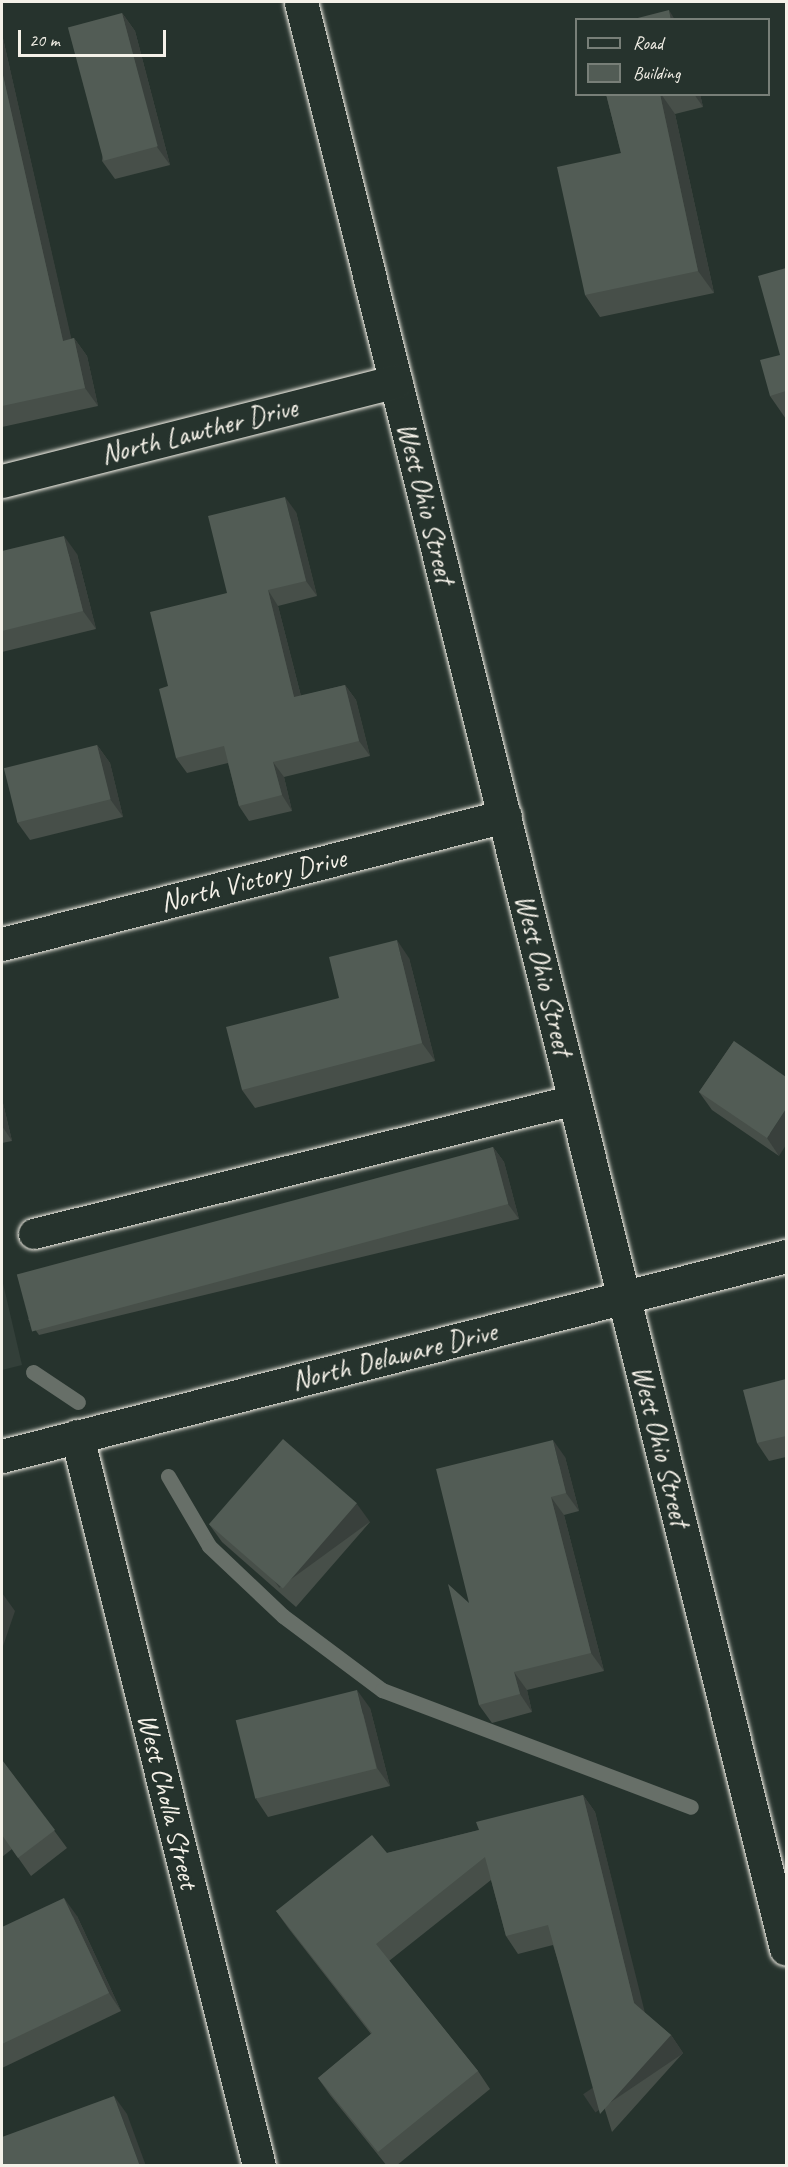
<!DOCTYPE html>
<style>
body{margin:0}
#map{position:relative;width:788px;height:2167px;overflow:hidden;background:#26332d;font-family:Caveat,sans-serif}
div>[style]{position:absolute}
.built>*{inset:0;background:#333f39}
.stream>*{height:15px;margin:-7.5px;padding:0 7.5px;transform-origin:7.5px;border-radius:7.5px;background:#676f68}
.roads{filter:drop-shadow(0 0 2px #f4f1e8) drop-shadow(0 0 2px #f4f1e8)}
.lane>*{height:30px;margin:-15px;padding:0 15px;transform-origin:15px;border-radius:15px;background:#26332d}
.street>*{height:33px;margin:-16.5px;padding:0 16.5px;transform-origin:16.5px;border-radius:16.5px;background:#26332d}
.secondary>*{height:33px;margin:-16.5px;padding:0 16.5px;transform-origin:16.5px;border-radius:16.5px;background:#26332d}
.wall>*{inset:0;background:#474f49}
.shaded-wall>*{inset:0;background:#39403c;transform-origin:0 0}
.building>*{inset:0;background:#525c55;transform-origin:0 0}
span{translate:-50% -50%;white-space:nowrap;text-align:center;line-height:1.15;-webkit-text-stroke:5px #26332d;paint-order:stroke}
.street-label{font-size:28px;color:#f4f1e8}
.frame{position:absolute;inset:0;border:3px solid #f4f1e8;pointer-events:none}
.legend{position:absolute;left:575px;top:18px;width:195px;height:78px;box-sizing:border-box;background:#26332d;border:2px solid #787f78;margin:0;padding:8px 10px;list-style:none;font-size:18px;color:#f4f1e8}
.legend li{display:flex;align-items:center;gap:12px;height:30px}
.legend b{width:30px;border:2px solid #787f78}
.scale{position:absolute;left:18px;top:30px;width:148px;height:27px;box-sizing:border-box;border:3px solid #f4f1e8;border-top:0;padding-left:8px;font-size:18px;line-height:21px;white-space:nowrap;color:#f4f1e8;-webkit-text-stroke:4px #26332d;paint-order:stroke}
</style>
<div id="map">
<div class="built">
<i style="clip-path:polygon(2px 1279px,22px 1365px,2px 1370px)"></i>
</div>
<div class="stream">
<i style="left:33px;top:1372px;width:54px;rotate:33.7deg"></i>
<i style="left:168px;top:1476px;width:81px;rotate:59.6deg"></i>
<i style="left:209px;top:1546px;width:102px;rotate:43.4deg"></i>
<i style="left:283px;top:1616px;width:124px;rotate:36.8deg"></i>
<i style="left:382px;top:1690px;width:330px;rotate:20.7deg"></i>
</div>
<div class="roads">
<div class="lane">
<i style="left:34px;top:1234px;width:557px;rotate:-13.91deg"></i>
</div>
<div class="street">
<i style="left:301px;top:2px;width:2006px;rotate:76.01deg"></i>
<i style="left:2px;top:481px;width:406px;rotate:-14.2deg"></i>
<i style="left:2px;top:944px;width:519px;rotate:-14.28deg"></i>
<i style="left:77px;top:1436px;width:752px;rotate:76deg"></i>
</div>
<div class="secondary">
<i style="left:2px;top:1456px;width:809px;rotate:-14.31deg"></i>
</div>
</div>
<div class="wall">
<i style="clip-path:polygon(122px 13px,135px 31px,170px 165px,115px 179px,102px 161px)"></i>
<i style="clip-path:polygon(2px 34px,71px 339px,74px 338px,87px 356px,98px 406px,2px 427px)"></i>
<i style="clip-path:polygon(606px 94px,700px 94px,703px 107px,675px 114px,714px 293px,600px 317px,585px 295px,621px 153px)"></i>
<i style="clip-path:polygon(786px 268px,786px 419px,770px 396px,780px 355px)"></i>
<i style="clip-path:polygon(296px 512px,317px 596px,278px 606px,301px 696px,345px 685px,356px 700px,370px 756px,284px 777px,292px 811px,249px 821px,239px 806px,228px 763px,187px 773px,176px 758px,227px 593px)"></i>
<i style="clip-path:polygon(2px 551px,77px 554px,96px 629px,2px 652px)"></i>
<i style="clip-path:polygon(97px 745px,110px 763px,123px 817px,30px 840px,17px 822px)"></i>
<i style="clip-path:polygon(409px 958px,435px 1061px,255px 1108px,242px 1090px,339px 998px)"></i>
<i style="clip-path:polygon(734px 1041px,779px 1156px,712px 1110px,699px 1092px)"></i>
<i style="clip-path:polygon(2px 1099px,12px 1141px,2px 1143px)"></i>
<i style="clip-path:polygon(493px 1147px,504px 1162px,519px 1219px,39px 1335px,28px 1319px)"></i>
<i style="clip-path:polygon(786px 1379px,786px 1457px,769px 1461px,757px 1443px)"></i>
<i style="clip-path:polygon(565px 1457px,579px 1511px,564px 1515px,604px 1671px,527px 1690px,532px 1712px,492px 1723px,479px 1705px,469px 1603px)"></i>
<i style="clip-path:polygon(370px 1522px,296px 1607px,222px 1542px,209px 1524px)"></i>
<i style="clip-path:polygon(370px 1708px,390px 1786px,268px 1817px,256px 1799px)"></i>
<i style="clip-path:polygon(2px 1760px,67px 1848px,31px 1876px,12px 1849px,2px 1857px)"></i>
<i style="clip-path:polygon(583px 1795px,595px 1812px,644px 2012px,671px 2035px,683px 2053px,612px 2132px,553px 1945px,518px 1954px,506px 1936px,491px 1880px,389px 1961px,478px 2071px,490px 2089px,396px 2166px,387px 2166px,330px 2095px,318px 2078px,371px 2034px,289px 1929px,276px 1911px,387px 1853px,479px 1830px)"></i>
<i style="clip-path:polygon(77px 1916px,121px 2011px,2px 2068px,2px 1927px)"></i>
</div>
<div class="shaded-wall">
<i style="clip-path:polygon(669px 10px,675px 20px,671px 20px)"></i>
<i style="clip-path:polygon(122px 13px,135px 31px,170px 165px,157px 147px)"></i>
<i style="clip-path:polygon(2px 34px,76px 359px,63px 341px,2px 71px)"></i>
<i style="clip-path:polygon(660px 94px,661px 94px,675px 114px,714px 293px,698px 271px)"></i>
<i style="clip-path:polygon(694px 94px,700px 94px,703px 107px)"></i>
<i style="clip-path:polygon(74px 338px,87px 356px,98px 406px,85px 388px)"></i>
<i style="clip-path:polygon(285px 497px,296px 512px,317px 596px,306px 581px)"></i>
<i style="clip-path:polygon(64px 536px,77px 554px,96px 629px,83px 611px)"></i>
<i style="clip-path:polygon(268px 590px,278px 606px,305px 712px,294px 697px)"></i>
<i style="clip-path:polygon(345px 685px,356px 700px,370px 756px,359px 741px)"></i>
<i style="clip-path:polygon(97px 745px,110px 763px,123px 817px,110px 799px)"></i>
<i style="clip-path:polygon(273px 762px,284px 777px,292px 811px,282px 795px)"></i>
<i style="clip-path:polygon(397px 940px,409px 958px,435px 1061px,422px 1043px)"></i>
<i style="clip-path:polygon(2px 1099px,12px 1141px,2px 1126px)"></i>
<i style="clip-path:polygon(786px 1109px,786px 1145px,779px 1156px,767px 1138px)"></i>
<i style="clip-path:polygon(493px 1147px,504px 1162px,519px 1219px,508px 1204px)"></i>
<i style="clip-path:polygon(553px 1440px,565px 1457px,579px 1511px,566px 1493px)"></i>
<i style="clip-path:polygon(551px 1497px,564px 1515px,604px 1671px,591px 1653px)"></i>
<i style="left:357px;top:1504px;width:22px;height:112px;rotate:54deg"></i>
<i style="clip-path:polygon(2px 1593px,15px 1611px,2px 1649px)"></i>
<i style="clip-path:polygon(514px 1672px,527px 1690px,532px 1712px,520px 1694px)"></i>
<i style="clip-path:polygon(357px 1690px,370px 1708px,390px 1786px,377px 1768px)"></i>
<i style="clip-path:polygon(583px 1795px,595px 1812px,647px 2021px,634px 2003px)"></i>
<i style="clip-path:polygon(64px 1898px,77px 1916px,121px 2011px,109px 1993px)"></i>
<i style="left:671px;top:2035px;width:22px;height:106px;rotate:56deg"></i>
<i style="clip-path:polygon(114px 2096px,127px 2114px,146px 2166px,140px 2166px)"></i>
</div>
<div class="building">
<i style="clip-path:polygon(669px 10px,671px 20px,630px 20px)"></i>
<i style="left:122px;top:13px;width:138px;height:56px;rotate:75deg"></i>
<i style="clip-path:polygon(2px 71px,63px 341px,74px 338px,85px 388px,2px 406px)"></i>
<i style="clip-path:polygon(606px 94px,660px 94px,698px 271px,585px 295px,557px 167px,621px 153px)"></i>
<i style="clip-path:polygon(786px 268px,786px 391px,770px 396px,760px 360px,780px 355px,758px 276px)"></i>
<i style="clip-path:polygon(285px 497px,306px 581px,268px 590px,294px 697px,345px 685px,359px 741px,273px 762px,282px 795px,239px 806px,224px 746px,176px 758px,159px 689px,168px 686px,150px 612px,227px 593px,208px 516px)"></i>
<i style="clip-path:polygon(64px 536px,83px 611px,2px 631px,2px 551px)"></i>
<i style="left:97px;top:745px;width:56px;height:96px;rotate:76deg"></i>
<i style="clip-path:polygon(397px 940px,422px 1043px,242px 1090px,226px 1027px,339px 998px,329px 957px)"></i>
<i style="clip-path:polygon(734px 1041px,786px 1077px,786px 1109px,767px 1138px,699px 1092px)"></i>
<i style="left:493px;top:1147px;width:59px;height:493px;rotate:75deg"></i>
<i style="clip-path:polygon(786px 1379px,786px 1436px,757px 1443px,743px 1390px)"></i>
<i style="left:283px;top:1439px;width:98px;height:113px;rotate:41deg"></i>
<i style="clip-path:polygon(553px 1440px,566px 1493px,551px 1497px,591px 1653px,514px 1672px,520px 1694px,479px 1705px,448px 1584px,469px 1603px,436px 1469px)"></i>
<i style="left:357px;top:1690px;width:81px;height:125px;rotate:76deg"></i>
<i style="clip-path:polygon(2px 1760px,55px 1830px,18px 1858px,2px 1835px)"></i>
<i style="clip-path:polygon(583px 1795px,634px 2003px,671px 2035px,600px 2114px,548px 1925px,506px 1936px,485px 1857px,376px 1944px,478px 2071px,378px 2152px,318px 2078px,372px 2033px,276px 1911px,372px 1835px,387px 1853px,479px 1830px,476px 1822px)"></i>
<i style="clip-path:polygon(64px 1898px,109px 1993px,2px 2044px,2px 1927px)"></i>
<i style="clip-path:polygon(114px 2096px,140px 2166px,2px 2166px,2px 2137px)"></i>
</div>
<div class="street-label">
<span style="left:199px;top:431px;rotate:-14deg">North Lawther Drive</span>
<span style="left:426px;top:503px;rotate:76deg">West Ohio Street</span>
<span style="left:253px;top:880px;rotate:-14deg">North Victory Drive</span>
<span style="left:544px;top:975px;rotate:76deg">West Ohio Street</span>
<span style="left:394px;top:1356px;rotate:-14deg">North Delaware Drive</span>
<span style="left:661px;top:1446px;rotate:76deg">West Ohio Street</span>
<span style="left:168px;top:1801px;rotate:76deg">West Cholla Street</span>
</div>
<div class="frame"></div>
<ul class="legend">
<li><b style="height:8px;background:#26332d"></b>Road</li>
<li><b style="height:16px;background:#525c55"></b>Building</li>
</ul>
<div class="scale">20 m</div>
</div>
